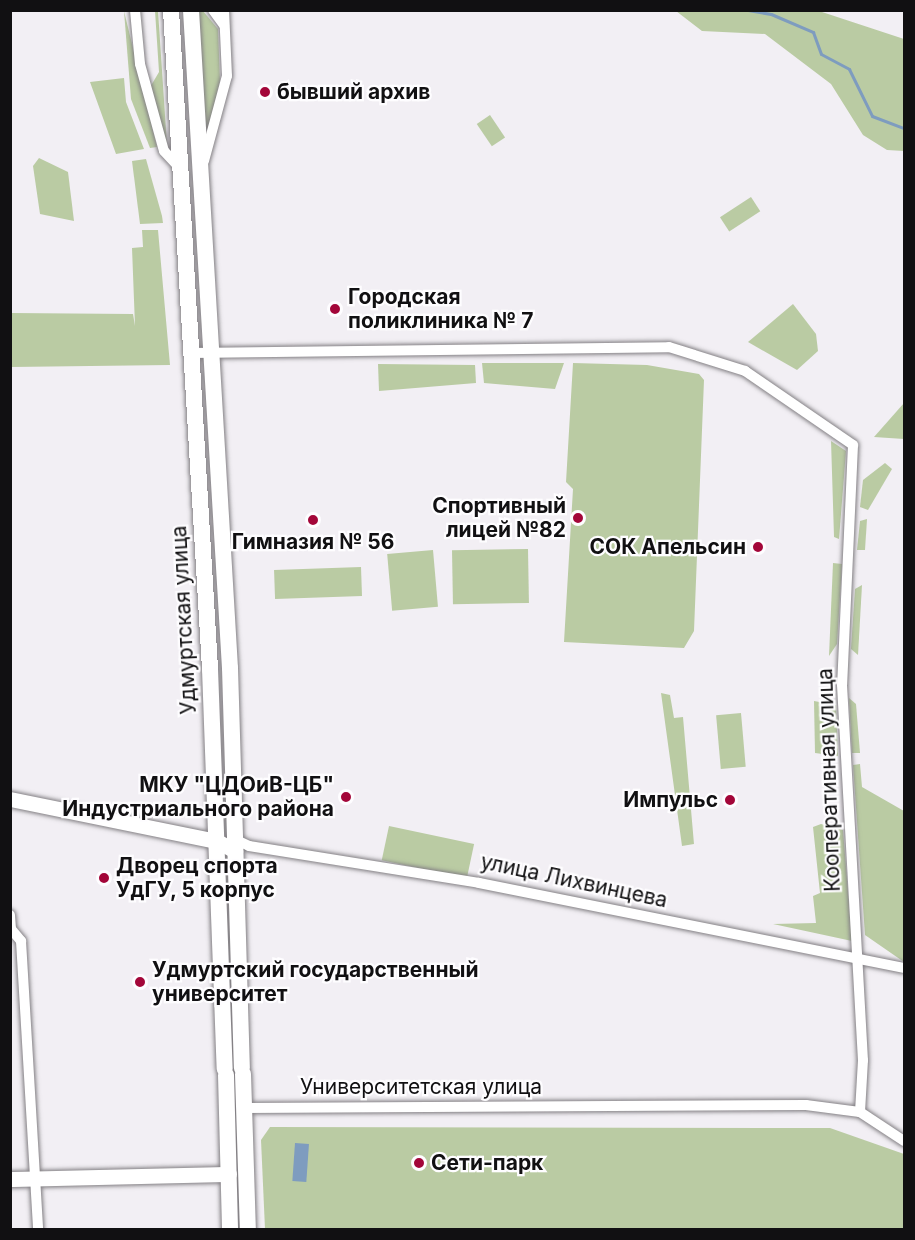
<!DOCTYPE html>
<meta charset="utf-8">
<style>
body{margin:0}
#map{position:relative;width:915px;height:1240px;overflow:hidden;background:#f2eff4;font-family:Inter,sans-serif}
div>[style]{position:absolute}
.green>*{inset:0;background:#bacba3;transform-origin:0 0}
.water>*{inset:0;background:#7e9cbf;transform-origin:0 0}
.stream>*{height:3px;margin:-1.5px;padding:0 1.5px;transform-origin:1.5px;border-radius:1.5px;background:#7e9cbf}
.roads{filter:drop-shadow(0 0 2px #838084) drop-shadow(0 0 2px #838084)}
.street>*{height:10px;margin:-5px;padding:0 5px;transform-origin:5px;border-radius:5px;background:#fff}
.secondary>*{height:15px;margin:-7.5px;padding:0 7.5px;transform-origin:7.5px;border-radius:7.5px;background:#fff}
.primary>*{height:16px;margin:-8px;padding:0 8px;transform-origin:8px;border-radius:8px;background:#fff}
.dots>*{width:16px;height:16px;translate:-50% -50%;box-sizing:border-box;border:3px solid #fefdff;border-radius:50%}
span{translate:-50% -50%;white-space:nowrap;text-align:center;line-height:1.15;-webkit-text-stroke:4.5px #fefdff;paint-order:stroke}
.poi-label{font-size:21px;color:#111012;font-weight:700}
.left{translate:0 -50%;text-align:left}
.right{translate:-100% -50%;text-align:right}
.street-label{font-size:21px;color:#111012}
.frame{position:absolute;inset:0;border:12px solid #111012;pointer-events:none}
</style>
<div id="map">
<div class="green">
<i style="clip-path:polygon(124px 11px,157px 147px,150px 148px,131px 99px)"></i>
<i style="clip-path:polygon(155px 11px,158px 11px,167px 145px,149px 89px,159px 72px)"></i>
<i style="clip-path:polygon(197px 11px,203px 11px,218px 29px,220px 81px,206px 138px)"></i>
<i style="clip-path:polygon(676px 11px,819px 11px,904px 39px,904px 151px,887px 150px,863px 135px,831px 84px,765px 34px,702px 31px)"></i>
<i style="clip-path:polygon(124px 78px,126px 102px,144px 149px,116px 154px,90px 82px)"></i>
<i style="left:490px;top:115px;width:27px;height:16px;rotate:56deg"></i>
<i style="clip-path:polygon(39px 158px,68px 172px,74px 221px,40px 214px,33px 166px)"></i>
<i style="clip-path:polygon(146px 159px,162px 216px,163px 223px,140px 224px,132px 161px)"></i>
<i style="left:751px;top:197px;width:17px;height:37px;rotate:57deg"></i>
<i style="clip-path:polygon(142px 230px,158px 230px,170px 365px,11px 367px,11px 313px,133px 314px,135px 326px,132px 248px,143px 247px)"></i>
<i style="clip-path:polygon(793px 304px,816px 334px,818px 351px,797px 370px,748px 342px)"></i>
<i style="clip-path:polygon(482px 363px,564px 363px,555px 389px,484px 383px)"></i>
<i style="clip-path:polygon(573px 363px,647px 365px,699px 374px,704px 380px,694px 631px,684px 648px,564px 642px,573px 489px,566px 482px)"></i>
<i style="clip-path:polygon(378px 364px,475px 365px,476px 383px,379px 391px)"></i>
<i style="clip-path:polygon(904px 403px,904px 439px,874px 437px)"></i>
<i style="clip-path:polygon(831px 441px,846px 451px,839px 539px,834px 537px)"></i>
<i style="clip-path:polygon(885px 463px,892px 469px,868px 510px,860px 507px,863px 480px)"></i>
<i style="clip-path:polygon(867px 519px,865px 550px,857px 550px,860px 521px)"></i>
<i style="left:528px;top:549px;width:54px;height:76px;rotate:89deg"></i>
<i style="left:433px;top:550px;width:57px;height:46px;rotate:85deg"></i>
<i style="clip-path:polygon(833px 563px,842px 564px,837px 644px,829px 656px)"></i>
<i style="left:361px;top:567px;width:29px;height:87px;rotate:88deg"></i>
<i style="clip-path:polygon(862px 585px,858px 655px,851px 649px,855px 589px)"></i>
<i style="clip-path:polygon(661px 693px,670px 695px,674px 718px,683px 717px,694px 844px,682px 846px)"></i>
<i style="clip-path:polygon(849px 698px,856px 704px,860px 753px,852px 753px)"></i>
<i style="clip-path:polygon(814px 701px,836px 705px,838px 756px,815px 753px)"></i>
<i style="left:741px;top:713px;width:54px;height:25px;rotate:85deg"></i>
<i style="clip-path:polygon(860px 764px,862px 787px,904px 811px,904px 962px,865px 935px,853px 765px)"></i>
<i style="clip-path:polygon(821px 824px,843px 830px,852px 941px,773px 924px,816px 923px,813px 896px,820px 893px,813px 827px)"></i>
<i style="left:389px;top:826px;width:87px;height:35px;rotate:12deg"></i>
<i style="clip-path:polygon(270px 1127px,830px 1128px,904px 1154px,904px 1229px,265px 1229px,261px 1140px)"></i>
</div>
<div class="water">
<i style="left:295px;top:1143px;width:14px;height:38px;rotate:4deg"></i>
</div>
<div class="stream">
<i style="left:748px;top:10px;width:23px;rotate:10deg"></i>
<i style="left:771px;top:14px;width:46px;rotate:23.2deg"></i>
<i style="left:813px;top:32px;width:23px;rotate:70deg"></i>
<i style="left:821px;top:54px;width:32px;rotate:28deg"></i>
<i style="left:849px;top:69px;width:52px;rotate:63.9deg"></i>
<i style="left:872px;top:116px;width:34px;rotate:21deg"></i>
</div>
<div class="roads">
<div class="street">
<i style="left:135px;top:10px;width:54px;rotate:84.7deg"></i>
<i style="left:140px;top:64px;width:90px;rotate:74.6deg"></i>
<i style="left:164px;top:151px;width:23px;rotate:47deg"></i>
<i style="left:213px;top:10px;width:19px;rotate:54deg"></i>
<i style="left:204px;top:161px;width:88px;rotate:-74.9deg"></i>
<i style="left:227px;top:76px;width:66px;rotate:-92.6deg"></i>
<i style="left:191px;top:353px;width:478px;rotate:-0.7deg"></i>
<i style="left:669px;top:347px;width:80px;rotate:17.5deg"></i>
<i style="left:745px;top:371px;width:131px;rotate:34.4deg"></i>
<i style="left:853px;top:445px;width:240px;rotate:92.6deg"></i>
<i style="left:842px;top:685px;width:376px;rotate:86.8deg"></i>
<i style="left:863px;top:1060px;width:52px;rotate:93.3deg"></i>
<i style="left:232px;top:838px;width:19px;rotate:25deg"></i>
<i style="left:249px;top:846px;width:233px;rotate:9.1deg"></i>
<i style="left:479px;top:883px;width:433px;rotate:11.3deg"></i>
<i style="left:10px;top:915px;width:14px;rotate:86deg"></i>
<i style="left:11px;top:929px;width:16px;rotate:50deg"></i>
<i style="left:21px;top:941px;width:289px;rotate:86.6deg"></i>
<i style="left:244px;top:1108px;width:562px;rotate:-0.31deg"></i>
<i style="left:806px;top:1105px;width:54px;rotate:7.4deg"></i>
<i style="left:860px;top:1112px;width:53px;rotate:33.4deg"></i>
</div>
<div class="secondary">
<i style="left:10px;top:799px;width:211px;rotate:11.5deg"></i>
<i style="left:217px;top:841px;width:21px;rotate:29deg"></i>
<i style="left:10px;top:1179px;width:219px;rotate:-1.3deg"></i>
</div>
<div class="primary">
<i style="left:171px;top:10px;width:660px;rotate:86.61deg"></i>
<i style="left:210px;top:669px;width:400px;rotate:87.9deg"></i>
<i style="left:191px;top:10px;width:659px;rotate:86.61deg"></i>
<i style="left:230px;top:668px;width:400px;rotate:88.3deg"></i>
<i style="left:243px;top:1074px;width:156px;rotate:88.2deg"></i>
<i style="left:226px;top:1075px;width:155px;rotate:88.5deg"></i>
</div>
</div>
<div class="dots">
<i style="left:265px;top:92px;background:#a30639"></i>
<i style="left:335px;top:309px;background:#a30639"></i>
<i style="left:578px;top:518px;background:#a30639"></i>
<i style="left:313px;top:520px;background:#a30639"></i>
<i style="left:758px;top:547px;background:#a30639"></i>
<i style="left:346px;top:797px;background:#a30639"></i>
<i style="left:730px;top:800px;background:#a30639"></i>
<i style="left:104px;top:878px;background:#a30639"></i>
<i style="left:140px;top:982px;background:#a30639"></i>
<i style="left:419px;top:1163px;background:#a30639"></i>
</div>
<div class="poi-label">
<span class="left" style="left:277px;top:92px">бывший архив</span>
<span class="left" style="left:348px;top:309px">Городская<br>поликлиника № 7</span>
<span class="right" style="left:566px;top:518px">Спортивный<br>лицей №82</span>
<span style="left:313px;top:542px">Гимназия № 56</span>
<span class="right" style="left:746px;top:547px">СОК Апельсин</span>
<span class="right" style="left:334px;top:797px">МКУ "ЦДОиВ-ЦБ"<br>Индустриального района</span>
<span class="right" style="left:718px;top:800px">Импульс</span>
<span class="left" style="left:116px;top:878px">Дворец спорта<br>УдГУ, 5 корпус</span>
<span class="left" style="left:152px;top:982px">Удмуртский государственный<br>университет</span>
<span class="left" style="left:431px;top:1163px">Сети-парк</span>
</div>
<div class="street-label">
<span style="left:184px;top:620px;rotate:-93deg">Удмуртская улица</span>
<span style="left:829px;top:780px;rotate:-92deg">Кооперативная улица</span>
<span style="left:574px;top:881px;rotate:12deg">улица Лихвинцева</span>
<span style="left:421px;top:1087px">Университетская улица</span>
</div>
<div class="frame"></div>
</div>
